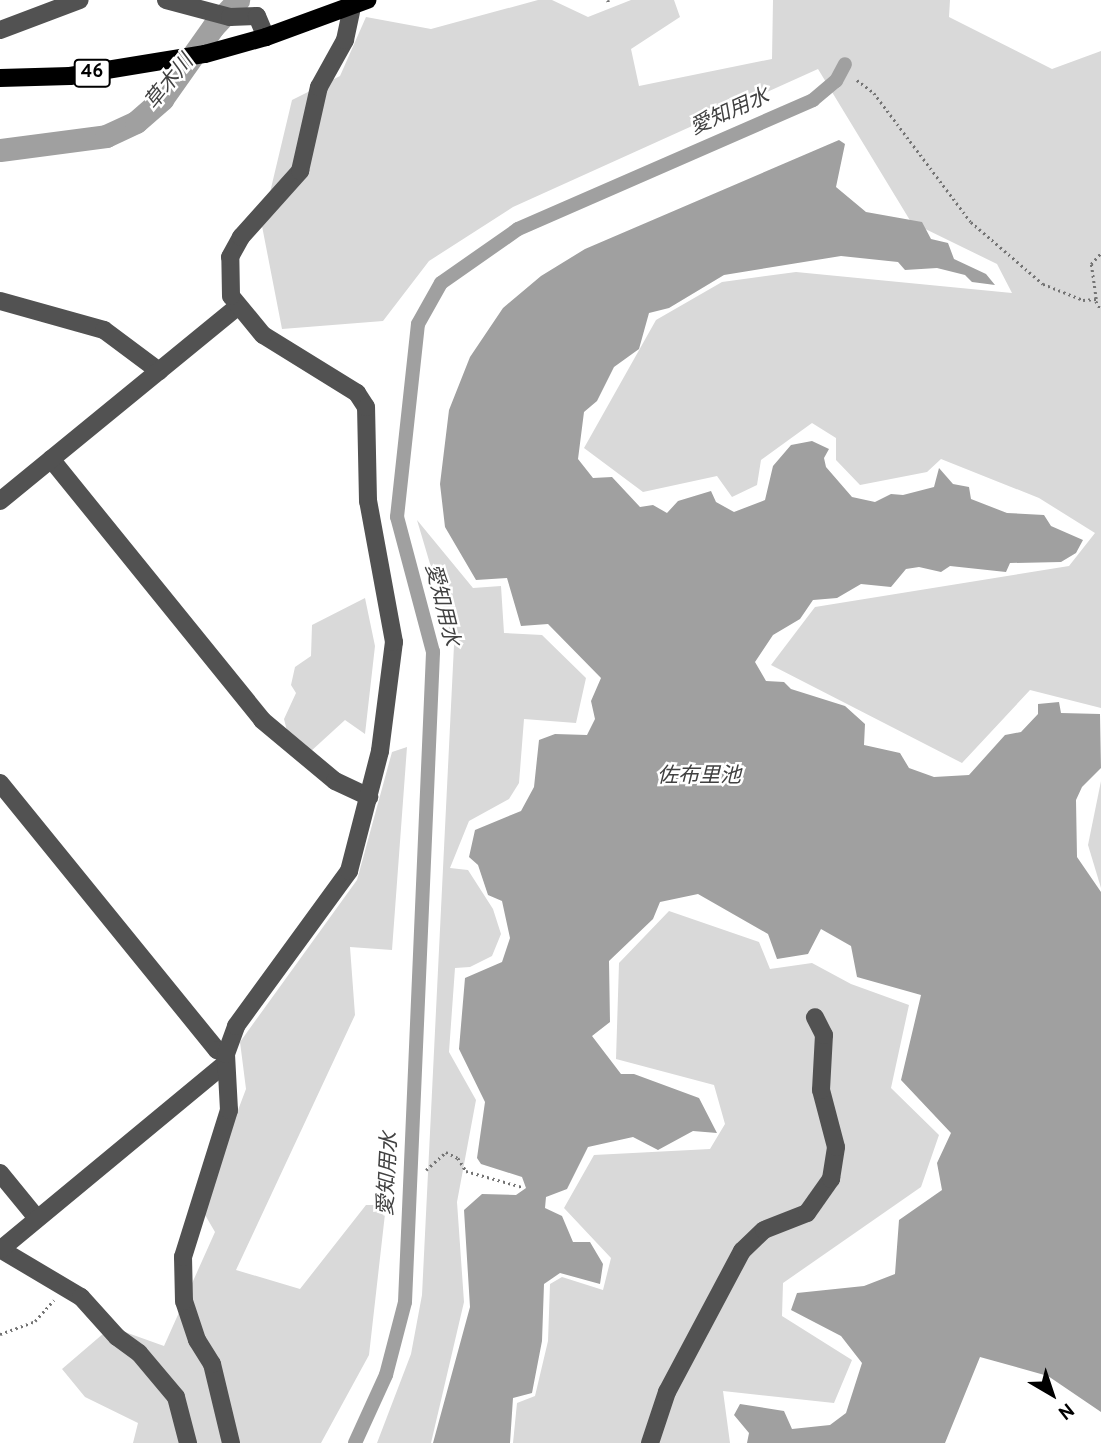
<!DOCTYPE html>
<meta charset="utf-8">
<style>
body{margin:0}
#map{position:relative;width:1101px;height:1443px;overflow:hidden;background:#fff;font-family:Overpass,"Noto Sans JP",sans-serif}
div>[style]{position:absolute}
.green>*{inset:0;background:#d9d9d9}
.water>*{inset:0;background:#a0a0a0}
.canal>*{height:14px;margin:-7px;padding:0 7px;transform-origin:7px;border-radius:7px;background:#a0a0a0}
.river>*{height:23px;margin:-11.5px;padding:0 11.5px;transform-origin:11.5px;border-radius:11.5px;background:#a0a0a0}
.path>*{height:2.5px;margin-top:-1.25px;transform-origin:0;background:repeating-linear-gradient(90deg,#747474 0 2px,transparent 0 5.5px)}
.minor>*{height:18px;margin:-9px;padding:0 9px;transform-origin:9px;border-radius:9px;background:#525252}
.major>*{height:18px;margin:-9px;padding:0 9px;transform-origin:9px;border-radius:9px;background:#000}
span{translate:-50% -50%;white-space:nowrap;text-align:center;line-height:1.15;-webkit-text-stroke:5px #fff;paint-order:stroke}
.shield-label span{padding:2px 5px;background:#fff;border:2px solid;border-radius:5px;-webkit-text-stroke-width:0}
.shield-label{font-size:18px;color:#000;font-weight:700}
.water-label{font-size:21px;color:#414141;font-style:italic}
.north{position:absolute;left:1017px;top:1359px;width:70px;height:70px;-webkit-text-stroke:5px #fff;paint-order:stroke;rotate:141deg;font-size:19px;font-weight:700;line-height:28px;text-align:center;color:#000}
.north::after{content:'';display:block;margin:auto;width:24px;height:32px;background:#000;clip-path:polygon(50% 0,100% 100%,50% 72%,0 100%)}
</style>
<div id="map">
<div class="green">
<i style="clip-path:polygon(538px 0,552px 0,588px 17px,631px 0,674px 0,680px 17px,631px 49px,639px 86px,772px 59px,773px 0,950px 0,949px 17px,1052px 69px,1101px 51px,1101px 708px,1030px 690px,962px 763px,771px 665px,815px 607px,1069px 566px,1095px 533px,1039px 498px,941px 459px,927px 472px,860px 485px,836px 460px,836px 438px,812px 423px,761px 460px,757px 485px,732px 497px,717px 476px,643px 492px,584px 448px,656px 320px,722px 282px,796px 272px,1012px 293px,997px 264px,911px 222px,818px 69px,513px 207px,429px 261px,383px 321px,282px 329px,262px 226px,292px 100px,340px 76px,366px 17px,431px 29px)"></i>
<i style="clip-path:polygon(417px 520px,473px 588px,501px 586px,504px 633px,542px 635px,586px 678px,576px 723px,524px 719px,519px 783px,509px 799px,469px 821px,450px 868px,468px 870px,493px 909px,501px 934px,492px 956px,470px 967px,455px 968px,449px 1052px,476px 1100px,457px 1202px,464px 1302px,431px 1443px,377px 1443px,411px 1354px,422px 1295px,454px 645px)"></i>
<i style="clip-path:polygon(365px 598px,375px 646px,365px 734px,345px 720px,310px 752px,287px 731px,284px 719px,296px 693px,291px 685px,295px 667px,311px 656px,312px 625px)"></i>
<i style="clip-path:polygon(407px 747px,392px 950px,350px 947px,355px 1015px,236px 1270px,300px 1289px,366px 1205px,386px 1205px,369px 1355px,321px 1443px,133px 1443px,138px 1423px,85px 1397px,62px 1369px,111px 1327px,164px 1346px,215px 1232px,201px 1208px,246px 1089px,240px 1042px,357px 880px,392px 752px)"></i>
<i style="clip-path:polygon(1101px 781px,1101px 888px,1088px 845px)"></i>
<i style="clip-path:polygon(669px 911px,759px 942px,770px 969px,812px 963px,851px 984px,909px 1005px,891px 1088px,939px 1135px,921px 1187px,783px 1283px,782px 1316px,852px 1360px,834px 1403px,723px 1391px,730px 1443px,513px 1443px,517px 1403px,535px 1396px,548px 1341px,550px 1284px,562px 1277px,603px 1290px,611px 1258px,564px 1208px,594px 1155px,710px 1149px,725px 1124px,714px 1085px,616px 1059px,619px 963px)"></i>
</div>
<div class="water">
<i style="clip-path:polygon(839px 140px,845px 144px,836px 187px,866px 212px,922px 222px,931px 239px,948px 243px,954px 259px,986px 274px,995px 285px,972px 282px,965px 275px,937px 268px,905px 270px,898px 262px,841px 256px,724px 275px,669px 308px,649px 313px,639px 349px,614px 367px,597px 401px,584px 412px,578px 459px,593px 478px,612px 477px,640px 507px,653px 505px,667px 513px,678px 501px,711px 491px,716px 502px,734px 512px,765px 500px,773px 466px,791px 445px,812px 441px,829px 449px,824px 458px,826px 467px,852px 497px,875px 502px,891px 494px,903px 495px,934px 487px,939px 468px,953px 484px,969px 487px,971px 499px,1007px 513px,1044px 515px,1051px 526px,1083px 540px,1076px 553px,1061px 562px,1010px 563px,1006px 572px,950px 566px,941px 572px,919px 567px,906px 569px,891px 587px,861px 584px,837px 598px,813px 600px,800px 619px,773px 635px,755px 662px,766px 681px,784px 682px,791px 689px,845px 706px,865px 724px,864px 745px,900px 753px,909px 768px,934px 777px,969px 775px,1005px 735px,1021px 732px,1038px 714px,1038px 704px,1059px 702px,1061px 713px,1100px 714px,1101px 768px,1082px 787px,1076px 800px,1077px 857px,1101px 892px,1101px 1412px,1048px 1376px,980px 1357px,945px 1443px,747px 1443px,749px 1433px,734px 1415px,740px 1404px,784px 1411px,792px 1429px,830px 1425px,846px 1413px,862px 1363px,841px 1336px,791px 1310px,797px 1293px,864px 1286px,895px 1274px,899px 1220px,942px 1190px,937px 1163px,951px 1133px,901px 1080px,921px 995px,857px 977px,851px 946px,821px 929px,808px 954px,777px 959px,768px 934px,698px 894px,660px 902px,653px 919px,609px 961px,610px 1022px,592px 1036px,621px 1074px,634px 1074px,699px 1098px,717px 1133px,693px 1131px,658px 1150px,633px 1137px,588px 1147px,567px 1189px,546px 1197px,545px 1208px,562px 1216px,573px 1242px,590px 1242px,603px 1264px,600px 1284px,560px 1273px,544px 1284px,542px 1341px,532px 1393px,513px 1398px,510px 1443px,433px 1443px,470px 1307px,464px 1210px,482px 1194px,516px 1195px,526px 1188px,522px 1177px,481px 1164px,477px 1158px,485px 1102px,459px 1049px,465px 978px,502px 962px,510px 938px,502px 901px,488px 895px,478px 865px,469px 857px,475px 830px,521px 811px,534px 787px,539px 740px,555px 734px,587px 735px,595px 719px,591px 701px,601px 678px,548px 624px,521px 626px,507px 578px,476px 580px,445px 527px,440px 484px,449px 410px,470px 357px,503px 308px,541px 276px,585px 249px)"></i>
</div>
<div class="canal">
<i style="left:355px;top:1443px;width:75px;rotate:-65.5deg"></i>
<i style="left:386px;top:1375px;width:75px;rotate:-75.4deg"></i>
<i style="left:405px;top:1302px;width:651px;rotate:-87.53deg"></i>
<i style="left:433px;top:652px;width:140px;rotate:-104.9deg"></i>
<i style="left:397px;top:517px;width:194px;rotate:-83.8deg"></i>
<i style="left:418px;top:324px;width:47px;rotate:-60.7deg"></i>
<i style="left:441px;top:283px;width:94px;rotate:-35deg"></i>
<i style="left:518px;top:229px;width:322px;rotate:-23.6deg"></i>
<i style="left:813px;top:100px;width:30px;rotate:-40deg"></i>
<i style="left:836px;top:81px;width:19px;rotate:-62deg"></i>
</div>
<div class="river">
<i style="left:0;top:150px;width:107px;rotate:-7.5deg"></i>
<i style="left:106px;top:136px;width:33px;rotate:-25deg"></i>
<i style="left:136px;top:122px;width:35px;rotate:-41deg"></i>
<i style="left:162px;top:99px;width:88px;rotate:-54.7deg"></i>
<i style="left:213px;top:27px;width:37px;rotate:-47deg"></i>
</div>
<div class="path">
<i style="left:608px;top:0;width:4px;rotate:76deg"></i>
<i style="left:857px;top:80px;width:21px;rotate:37deg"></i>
<i style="left:874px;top:93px;width:161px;rotate:53.1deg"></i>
<i style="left:971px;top:222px;width:95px;rotate:40.7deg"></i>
<i style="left:1043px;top:284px;width:43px;rotate:21.8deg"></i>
<i style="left:1083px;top:300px;width:13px;rotate:-4deg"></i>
<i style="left:1096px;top:299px;width:35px;rotate:-98deg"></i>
<i style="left:1091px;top:264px;width:15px;rotate:-48deg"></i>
<i style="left:1096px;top:301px;width:10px;rotate:61deg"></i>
<i style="left:426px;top:1170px;width:27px;rotate:-42deg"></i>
<i style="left:446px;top:1152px;width:13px;rotate:27deg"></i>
<i style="left:458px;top:1158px;width:15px;rotate:58deg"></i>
<i style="left:466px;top:1171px;width:58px;rotate:15.9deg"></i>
<i style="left:0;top:1334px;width:37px;rotate:-20deg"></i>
<i style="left:35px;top:1321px;width:28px;rotate:-48deg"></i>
</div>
<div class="minor">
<i style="left:166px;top:0;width:66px;rotate:14.9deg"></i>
<i style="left:230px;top:17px;width:27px;rotate:-2deg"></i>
<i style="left:257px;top:16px;width:23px;rotate:67deg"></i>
<i style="left:0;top:30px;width:85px;rotate:-20.6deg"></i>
<i style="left:0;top:301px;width:108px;rotate:15.6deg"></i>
<i style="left:104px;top:330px;width:69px;rotate:36.7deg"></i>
<i style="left:51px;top:459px;width:336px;rotate:51deg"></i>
<i style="left:262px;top:720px;width:95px;rotate:39.9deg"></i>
<i style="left:335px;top:781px;width:38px;rotate:25deg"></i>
<i style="left:0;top:501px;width:306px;rotate:-39.3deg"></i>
<i style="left:0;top:783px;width:344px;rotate:50.9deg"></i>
<i style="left:217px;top:1050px;width:10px;rotate:24deg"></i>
<i style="left:0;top:1173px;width:57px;rotate:50.7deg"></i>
<i style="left:0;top:1249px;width:94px;rotate:30.7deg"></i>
<i style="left:81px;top:1297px;width:54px;rotate:48deg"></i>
<i style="left:117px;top:1337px;width:27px;rotate:36deg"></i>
<i style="left:139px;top:1353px;width:57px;rotate:49.9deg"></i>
<i style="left:176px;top:1397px;width:48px;rotate:75.4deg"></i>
<i style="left:1px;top:1249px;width:292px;rotate:-39.6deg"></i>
<i style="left:231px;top:1443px;width:81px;rotate:-103.5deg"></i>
<i style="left:212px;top:1364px;width:28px;rotate:-122deg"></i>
<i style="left:197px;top:1340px;width:41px;rotate:-108.4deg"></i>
<i style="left:184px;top:1301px;width:44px;rotate:-91.3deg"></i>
<i style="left:183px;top:1257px;width:154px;rotate:-72.6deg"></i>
<i style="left:229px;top:1110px;width:56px;rotate:-93.1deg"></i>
<i style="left:226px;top:1054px;width:30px;rotate:-70deg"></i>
<i style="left:236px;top:1026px;width:192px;rotate:-53.9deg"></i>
<i style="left:349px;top:871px;width:124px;rotate:-75.5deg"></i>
<i style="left:380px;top:751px;width:110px;rotate:-82.7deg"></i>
<i style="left:394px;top:642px;width:143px;rotate:-100.4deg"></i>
<i style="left:368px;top:501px;width:94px;rotate:-91.2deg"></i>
<i style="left:366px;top:407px;width:17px;rotate:-123deg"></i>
<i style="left:357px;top:393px;width:110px;rotate:-148.3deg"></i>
<i style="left:263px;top:335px;width:50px;rotate:-129.4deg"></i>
<i style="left:231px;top:296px;width:39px;rotate:-91deg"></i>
<i style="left:230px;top:257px;width:23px;rotate:-61deg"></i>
<i style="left:241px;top:237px;width:89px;rotate:-48.2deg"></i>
<i style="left:300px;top:171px;width:86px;rotate:-77.3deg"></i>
<i style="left:319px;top:87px;width:54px;rotate:-61deg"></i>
<i style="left:345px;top:40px;width:35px;rotate:-78deg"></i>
<i style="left:650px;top:1443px;width:54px;rotate:-71.6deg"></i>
<i style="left:667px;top:1392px;width:160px;rotate:-62deg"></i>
<i style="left:742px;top:1251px;width:30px;rotate:-44deg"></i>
<i style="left:764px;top:1230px;width:46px;rotate:-21.6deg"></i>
<i style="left:807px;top:1213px;width:42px;rotate:-54.8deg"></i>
<i style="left:831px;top:1179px;width:32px;rotate:-81deg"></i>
<i style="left:836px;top:1147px;width:59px;rotate:-104.7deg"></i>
<i style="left:821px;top:1090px;width:55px;rotate:-86.9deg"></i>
<i style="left:824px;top:1035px;width:20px;rotate:-117deg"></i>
</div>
<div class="major">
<i style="left:0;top:78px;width:70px;rotate:-1.6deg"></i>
<i style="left:70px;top:76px;width:137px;rotate:-9.3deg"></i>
<i style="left:205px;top:54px;width:63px;rotate:-15.6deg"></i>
<i style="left:266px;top:37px;width:108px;rotate:-20.1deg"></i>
</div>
<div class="shield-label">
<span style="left:92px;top:73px">46</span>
</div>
<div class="water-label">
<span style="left:170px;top:83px;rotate:-51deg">草木川</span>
<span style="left:730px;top:113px;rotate:-24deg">愛知用水</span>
<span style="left:441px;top:605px;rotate:76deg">愛知用水</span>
<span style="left:699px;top:777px">佐布里池</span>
<span style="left:389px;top:1174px;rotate:-87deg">愛知用水</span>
</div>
<div class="north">N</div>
</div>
